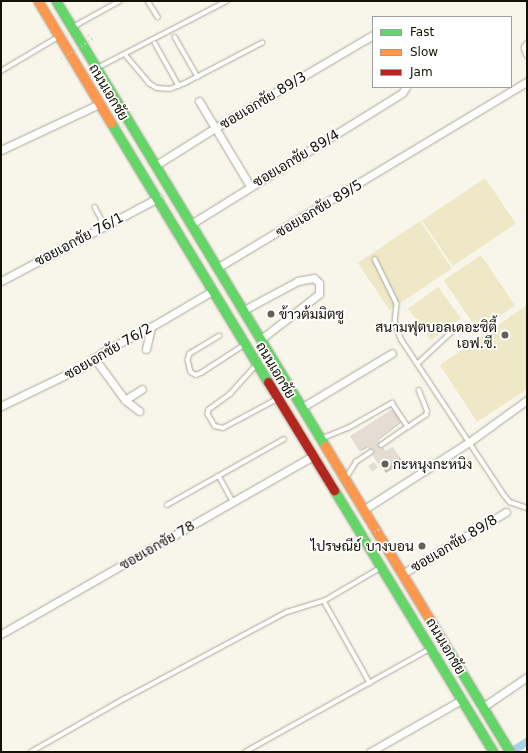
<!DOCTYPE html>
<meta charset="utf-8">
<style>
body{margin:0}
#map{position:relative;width:528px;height:753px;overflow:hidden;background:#f8f6ea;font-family:"DejaVu Sans",Sarabun,sans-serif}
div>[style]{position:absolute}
.green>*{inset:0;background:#eee8c6;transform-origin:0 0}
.shadow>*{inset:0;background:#0003}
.canal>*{height:8px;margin:-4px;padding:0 4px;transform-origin:4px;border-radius:4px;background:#a8d4eb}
.building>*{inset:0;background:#e5ddd4;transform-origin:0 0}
.path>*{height:1.5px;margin-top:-0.75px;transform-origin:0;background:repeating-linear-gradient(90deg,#d4d4d0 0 1px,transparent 0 4px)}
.roads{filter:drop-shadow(0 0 1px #a9a79b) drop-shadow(0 0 1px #a9a79b)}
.lane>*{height:3.5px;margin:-1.75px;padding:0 1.75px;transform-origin:1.75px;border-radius:1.75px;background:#fefefc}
.street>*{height:7px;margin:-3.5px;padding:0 3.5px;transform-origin:3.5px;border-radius:3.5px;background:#fefefc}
.fast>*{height:9px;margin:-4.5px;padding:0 4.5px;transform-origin:4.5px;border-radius:4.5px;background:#63d668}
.slow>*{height:9px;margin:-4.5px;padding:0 4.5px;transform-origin:4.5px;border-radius:4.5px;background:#ff974d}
.jam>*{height:9px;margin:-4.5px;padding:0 4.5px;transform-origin:4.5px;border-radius:4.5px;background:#b3261e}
.path-bridge>*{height:1.5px;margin-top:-0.75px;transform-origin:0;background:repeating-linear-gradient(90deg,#d4d4d0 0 1px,transparent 0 4px)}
.dots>*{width:11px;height:11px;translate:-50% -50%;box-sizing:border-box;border:2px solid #fff;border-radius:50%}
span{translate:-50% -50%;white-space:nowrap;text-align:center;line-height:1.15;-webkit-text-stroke:3.5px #fff;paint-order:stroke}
.street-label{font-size:14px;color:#131004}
.poi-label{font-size:14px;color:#131004}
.left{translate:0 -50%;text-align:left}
.right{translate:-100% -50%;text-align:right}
.frame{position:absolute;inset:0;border:2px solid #131004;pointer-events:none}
.legend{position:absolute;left:372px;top:16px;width:140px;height:72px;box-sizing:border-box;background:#fff;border:1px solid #a19f9b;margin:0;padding:5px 7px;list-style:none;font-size:12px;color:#131004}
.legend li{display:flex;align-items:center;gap:8px;height:20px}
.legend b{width:20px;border:1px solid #a19f9b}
</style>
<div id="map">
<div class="green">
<i style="left:485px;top:178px;width:55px;height:76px;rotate:56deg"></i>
<i style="left:420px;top:221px;width:57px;height:75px;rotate:56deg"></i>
<i style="left:481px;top:255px;width:61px;height:45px;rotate:56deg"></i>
<i style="left:438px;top:287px;width:39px;height:37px;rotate:54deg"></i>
<i style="clip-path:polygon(527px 305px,527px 389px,477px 422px,440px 365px)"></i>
</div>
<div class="shadow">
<i style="clip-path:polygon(394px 410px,402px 422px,378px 440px,386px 452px,393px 448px,403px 462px,386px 473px,368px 447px,361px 451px,351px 437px)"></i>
</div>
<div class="canal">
<i style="left:511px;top:752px;width:19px;rotate:-32deg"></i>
</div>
<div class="building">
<i style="clip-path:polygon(394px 408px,402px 421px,378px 439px,385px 451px,393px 447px,400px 458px,381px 469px,367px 446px,359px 451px,350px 436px)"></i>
<i style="left:374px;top:462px;width:7px;height:7px;rotate:56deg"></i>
</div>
<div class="path">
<i style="left:88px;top:35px;width:6px;rotate:39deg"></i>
</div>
<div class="roads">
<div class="lane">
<i style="left:148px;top:1px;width:19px;rotate:58deg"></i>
<i style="left:73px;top:27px;width:54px;rotate:-29deg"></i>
<i style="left:175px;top:37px;width:46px;rotate:60.1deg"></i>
<i style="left:155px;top:43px;width:49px;rotate:60.8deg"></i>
<i style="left:125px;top:54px;width:38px;rotate:50deg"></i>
<i style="left:149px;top:83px;width:9px;rotate:32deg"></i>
<i style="left:157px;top:88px;width:13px;rotate:4deg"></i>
<i style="left:170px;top:89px;width:16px;rotate:-22deg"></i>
<i style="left:185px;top:83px;width:87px;rotate:-27.5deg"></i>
<i style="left:99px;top:67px;width:144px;rotate:-27.3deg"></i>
<i style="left:1px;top:71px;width:66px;rotate:-30.8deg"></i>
<i style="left:95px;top:207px;width:21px;rotate:62deg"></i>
<i style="left:375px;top:259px;width:50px;rotate:63.9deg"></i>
<i style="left:397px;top:304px;width:19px;rotate:96deg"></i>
<i style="left:395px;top:323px;width:17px;rotate:69deg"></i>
<i style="left:401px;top:339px;width:188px;rotate:56.5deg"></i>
<i style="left:505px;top:496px;width:8px;rotate:50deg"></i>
<i style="left:510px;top:502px;width:18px;rotate:19deg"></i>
<i style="left:220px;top:336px;width:35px;rotate:149deg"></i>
<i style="left:190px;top:354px;width:6px;rotate:108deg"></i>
<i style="left:188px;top:360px;width:12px;rotate:76deg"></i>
<i style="left:191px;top:372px;width:6px;rotate:31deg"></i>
<i style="left:196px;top:375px;width:5px;rotate:-22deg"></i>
<i style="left:201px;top:373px;width:51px;rotate:-33.1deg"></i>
<i style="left:417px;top:364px;width:53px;rotate:-42.7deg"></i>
<i style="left:256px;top:366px;width:38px;rotate:132deg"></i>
<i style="left:231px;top:394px;width:27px;rotate:144deg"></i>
<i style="left:209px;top:410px;width:4px;rotate:104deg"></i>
<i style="left:208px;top:414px;width:14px;rotate:60deg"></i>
<i style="left:215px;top:426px;width:8px;rotate:14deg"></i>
<i style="left:223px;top:428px;width:61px;rotate:-28.2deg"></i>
<i style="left:408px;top:427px;width:22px;rotate:-34deg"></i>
<i style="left:426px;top:415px;width:4px;rotate:-76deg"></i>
<i style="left:427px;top:411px;width:22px;rotate:-112deg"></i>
<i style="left:323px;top:438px;width:27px;rotate:-22deg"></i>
<i style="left:348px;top:428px;width:51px;rotate:-29.6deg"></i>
<i style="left:392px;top:403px;width:29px;rotate:56deg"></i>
<i style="left:408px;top:427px;width:32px;rotate:145deg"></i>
<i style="left:219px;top:476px;width:29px;rotate:61deg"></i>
<i style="left:346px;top:478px;width:19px;rotate:-58deg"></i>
<i style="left:356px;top:462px;width:18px;rotate:-34deg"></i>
<i style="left:167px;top:505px;width:134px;rotate:-29.4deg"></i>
<i style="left:324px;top:601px;width:94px;rotate:60.7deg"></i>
<i style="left:31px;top:752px;width:107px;rotate:-29.7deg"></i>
<i style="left:124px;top:699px;width:185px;rotate:-28.1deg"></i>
<i style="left:287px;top:612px;width:39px;rotate:-17deg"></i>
<i style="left:324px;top:601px;width:65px;rotate:-30.5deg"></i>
<i style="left:245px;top:752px;width:210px;rotate:-29.1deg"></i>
</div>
<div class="street">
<i style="left:527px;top:44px;width:4px;rotate:124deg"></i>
<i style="left:525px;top:47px;width:7px;rotate:74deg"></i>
<i style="left:199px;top:101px;width:99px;rotate:59deg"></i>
<i style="left:1px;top:150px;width:108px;rotate:-25.1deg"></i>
<i style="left:156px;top:165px;width:70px;rotate:-32.1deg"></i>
<i style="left:215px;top:128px;width:183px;rotate:-30.5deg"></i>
<i style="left:191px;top:224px;width:248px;rotate:-31.8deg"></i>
<i style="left:402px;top:93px;width:7px;rotate:-56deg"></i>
<i style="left:217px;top:268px;width:362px;rotate:-31deg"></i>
<i style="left:1px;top:281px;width:178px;rotate:-27.9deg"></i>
<i style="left:242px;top:311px;width:64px;rotate:-28.2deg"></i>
<i style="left:298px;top:281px;width:16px;rotate:-11deg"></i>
<i style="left:314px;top:278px;width:7px;rotate:45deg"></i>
<i style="left:319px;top:283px;width:11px;rotate:90deg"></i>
<i style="left:319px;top:294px;width:75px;rotate:142.1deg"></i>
<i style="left:146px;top:349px;width:23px;rotate:-77deg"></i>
<i style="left:95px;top:359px;width:51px;rotate:53.8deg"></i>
<i style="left:125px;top:400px;width:18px;rotate:38deg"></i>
<i style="left:125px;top:400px;width:20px;rotate:-33deg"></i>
<i style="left:1px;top:406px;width:90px;rotate:-25.7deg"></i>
<i style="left:82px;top:367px;width:32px;rotate:-35deg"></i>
<i style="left:108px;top:349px;width:48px;rotate:-27.1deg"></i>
<i style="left:151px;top:327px;width:71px;rotate:-30.5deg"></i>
<i style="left:301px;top:408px;width:106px;rotate:-31.1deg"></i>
<i style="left:363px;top:510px;width:126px;rotate:-32.7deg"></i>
<i style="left:469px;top:442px;width:72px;rotate:-35.9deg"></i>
<i style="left:402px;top:574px;width:121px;rotate:-30.8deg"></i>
<i style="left:1px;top:634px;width:359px;rotate:-29.7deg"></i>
<i style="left:483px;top:707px;width:53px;rotate:-34.3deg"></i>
<i style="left:370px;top:752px;width:105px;rotate:-29.7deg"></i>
</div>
<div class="fast">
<i style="left:56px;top:1px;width:520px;rotate:58.85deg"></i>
<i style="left:111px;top:123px;width:303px;rotate:58.8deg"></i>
<i style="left:334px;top:490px;width:306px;rotate:58.7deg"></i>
<i style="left:447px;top:648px;width:122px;rotate:58.8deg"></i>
</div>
<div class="slow">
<i style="left:38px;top:1px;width:142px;rotate:59.1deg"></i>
<i style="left:325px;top:446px;width:236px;rotate:58.9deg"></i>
</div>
<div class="jam">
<i style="left:268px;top:382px;width:127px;rotate:58.6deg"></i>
</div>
</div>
<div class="path-bridge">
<i style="left:61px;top:59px;width:38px;rotate:-32deg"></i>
<i style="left:354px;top:545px;width:36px;rotate:-32deg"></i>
</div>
<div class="dots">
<i style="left:271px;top:314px;background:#636054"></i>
<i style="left:505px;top:335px;background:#636054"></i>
<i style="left:385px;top:464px;background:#636054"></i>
<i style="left:422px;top:546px;background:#636054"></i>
</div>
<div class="street-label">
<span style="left:109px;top:92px;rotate:59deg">ถนนเอกชัย</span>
<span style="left:263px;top:100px;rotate:-31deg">ซอยเอกชัย 89/3</span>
<span style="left:296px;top:158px;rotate:-31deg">ซอยเอกชัย 89/4</span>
<span style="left:319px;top:208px;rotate:-31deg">ซอยเอกชัย 89/5</span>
<span style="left:79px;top:239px;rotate:-28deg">ซอยเอกชัย 76/1</span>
<span style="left:108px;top:351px;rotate:-30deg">ซอยเอกชัย 76/2</span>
<span style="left:276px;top:370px;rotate:59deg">ถนนเอกชัย</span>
<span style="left:454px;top:543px;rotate:-31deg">ซอยเอกชัย 89/8</span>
<span style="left:157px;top:545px;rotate:-30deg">ซอยเอกชัย 78</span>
<span style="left:446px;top:646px;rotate:59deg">ถนนเอกชัย</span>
</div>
<div class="poi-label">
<span class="left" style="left:279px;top:314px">ข้าวต้มมิตซู</span>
<span class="right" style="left:497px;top:335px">สนามฟุตบอลเดอะซิตี้<br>เอฟ.ซี.</span>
<span class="left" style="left:393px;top:464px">กะหนุงกะหนิง</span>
<span class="right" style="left:414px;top:546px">ไปรษณีย์ บางบอน</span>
</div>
<div class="frame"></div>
<ul class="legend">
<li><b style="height:5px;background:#63d668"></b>Fast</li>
<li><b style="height:5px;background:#ff974d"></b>Slow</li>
<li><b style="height:5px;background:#b3261e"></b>Jam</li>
</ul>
</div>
